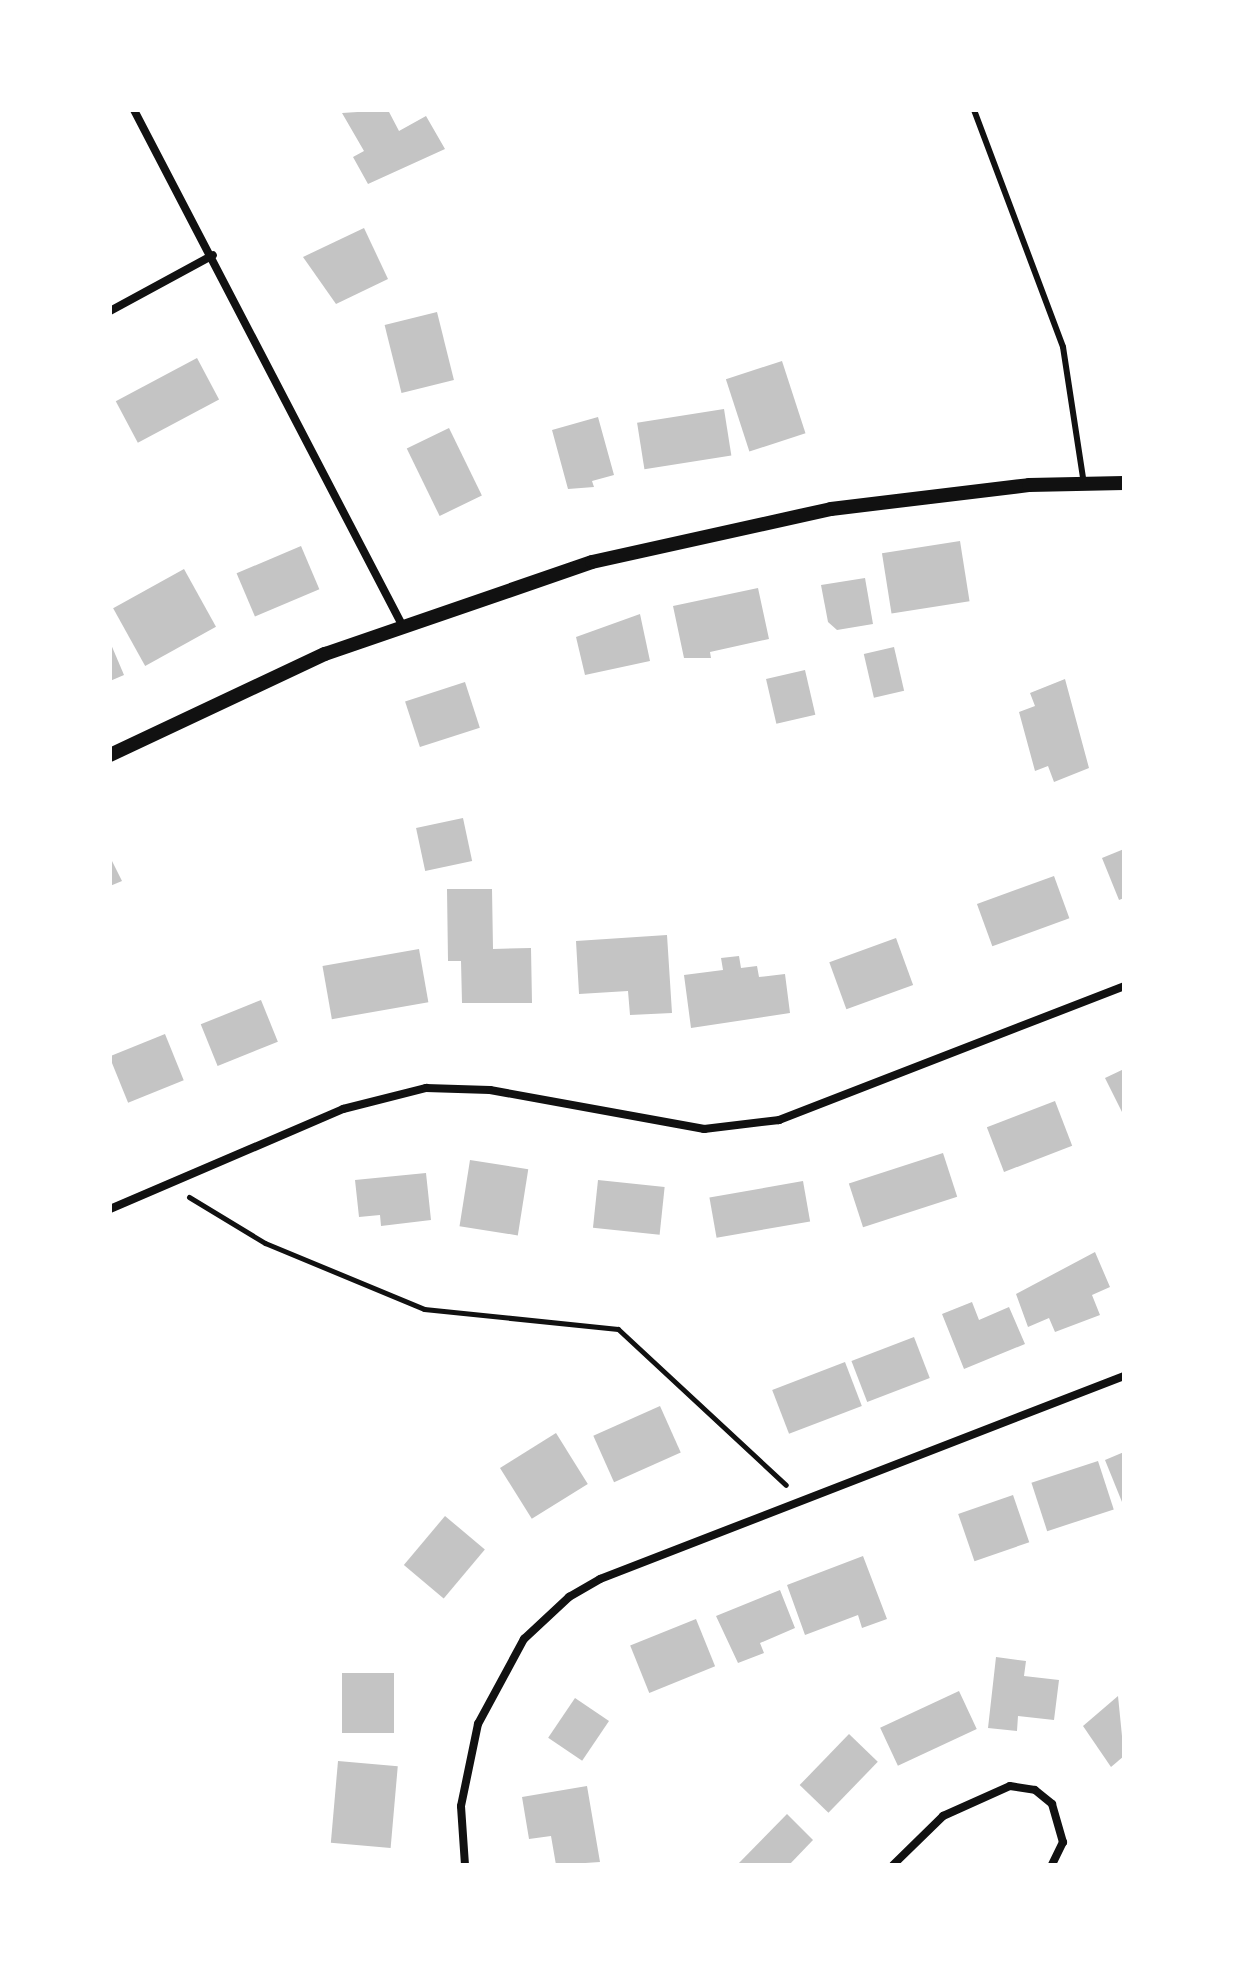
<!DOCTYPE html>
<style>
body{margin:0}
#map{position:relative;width:1234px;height:1975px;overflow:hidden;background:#fff;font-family:Ubuntu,sans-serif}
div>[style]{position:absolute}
.building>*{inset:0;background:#c4c4c4;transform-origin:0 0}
.path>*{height:5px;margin:-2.5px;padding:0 2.5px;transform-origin:2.5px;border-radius:2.5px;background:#111}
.service>*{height:6px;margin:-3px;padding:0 3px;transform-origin:3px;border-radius:3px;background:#111}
.minor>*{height:8px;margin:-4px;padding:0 4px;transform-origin:4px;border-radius:4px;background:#111}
.tertiary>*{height:14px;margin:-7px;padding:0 7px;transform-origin:7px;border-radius:7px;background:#111}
span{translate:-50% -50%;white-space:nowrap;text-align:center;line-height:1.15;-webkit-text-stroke:6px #fff;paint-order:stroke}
.frame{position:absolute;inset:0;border:112px solid #fff;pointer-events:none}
</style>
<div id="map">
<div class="building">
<i style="clip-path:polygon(388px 110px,399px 131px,426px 116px,445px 149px,368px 184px,353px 157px,364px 151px,342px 113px)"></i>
<i style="clip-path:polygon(364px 228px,388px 279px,336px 304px,303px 257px)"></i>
<i style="left:437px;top:312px;width:70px;height:54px;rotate:76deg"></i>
<i style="left:197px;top:358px;width:47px;height:92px;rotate:62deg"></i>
<i style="left:782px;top:361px;width:76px;height:59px;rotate:72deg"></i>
<i style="left:724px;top:409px;width:47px;height:88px;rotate:81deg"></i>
<i style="clip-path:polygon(598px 417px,614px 475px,592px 481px,594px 487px,568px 489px,552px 430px)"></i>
<i style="left:449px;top:428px;width:75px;height:47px;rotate:64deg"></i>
<i style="left:960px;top:541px;width:61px;height:79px;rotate:81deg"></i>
<i style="left:301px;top:546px;width:47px;height:70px;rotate:67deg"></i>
<i style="left:184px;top:569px;width:66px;height:81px;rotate:61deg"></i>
<i style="clip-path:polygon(865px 578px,873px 624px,837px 630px,828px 622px,821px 585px)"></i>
<i style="clip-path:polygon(758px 588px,769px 639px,710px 652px,711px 658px,684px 658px,673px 606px)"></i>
<i style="clip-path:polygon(640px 614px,650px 661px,585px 675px,576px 637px)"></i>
<i style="clip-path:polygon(110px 642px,124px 675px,110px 681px)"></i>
<i style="left:894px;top:647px;width:45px;height:31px;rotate:77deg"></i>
<i style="left:805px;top:670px;width:46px;height:40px;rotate:77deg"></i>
<i style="clip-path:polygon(1065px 679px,1089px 768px,1054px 782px,1048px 766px,1035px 771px,1019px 712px,1035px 706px,1030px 693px)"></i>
<i style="left:465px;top:682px;width:48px;height:63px;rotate:72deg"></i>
<i style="left:463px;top:818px;width:44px;height:48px;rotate:78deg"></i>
<i style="clip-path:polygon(1124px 849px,1124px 898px,1119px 900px,1102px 858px)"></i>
<i style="clip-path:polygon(110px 857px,122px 881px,110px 886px)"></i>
<i style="left:1054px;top:876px;width:45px;height:82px;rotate:70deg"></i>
<i style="clip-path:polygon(447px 889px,492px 889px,493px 949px,531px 948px,532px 1003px,462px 1003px,461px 961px,448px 961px)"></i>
<i style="clip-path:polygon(667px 935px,672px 1013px,630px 1015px,628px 991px,579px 994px,576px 941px)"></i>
<i style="left:896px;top:938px;width:50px;height:71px;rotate:70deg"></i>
<i style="left:419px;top:949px;width:54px;height:98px;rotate:80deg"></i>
<i style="clip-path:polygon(739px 956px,741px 968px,757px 966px,759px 977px,785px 974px,790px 1013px,691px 1028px,684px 975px,723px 970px,721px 958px)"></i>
<i style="left:261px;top:1000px;width:45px;height:65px;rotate:68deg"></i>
<i style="left:165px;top:1034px;width:50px;height:60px;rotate:68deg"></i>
<i style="clip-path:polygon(1124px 1069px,1124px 1116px,1105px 1078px)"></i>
<i style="left:1055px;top:1101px;width:48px;height:73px;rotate:69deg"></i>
<i style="left:943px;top:1153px;width:46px;height:99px;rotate:72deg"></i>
<i style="left:470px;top:1160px;width:59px;height:67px;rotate:9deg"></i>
<i style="clip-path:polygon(426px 1173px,431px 1220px,381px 1226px,380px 1215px,359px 1217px,355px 1180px)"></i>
<i style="left:598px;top:1180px;width:67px;height:48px;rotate:6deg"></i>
<i style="left:803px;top:1181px;width:41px;height:95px;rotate:80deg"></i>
<i style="clip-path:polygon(1095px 1252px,1110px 1287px,1092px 1295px,1100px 1315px,1055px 1332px,1049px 1318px,1028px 1327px,1016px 1294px)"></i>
<i style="clip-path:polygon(972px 1302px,979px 1320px,1009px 1307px,1025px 1344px,964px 1369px,942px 1314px)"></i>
<i style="left:914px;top:1337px;width:44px;height:67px;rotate:69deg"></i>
<i style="left:845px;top:1362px;width:47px;height:78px;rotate:69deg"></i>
<i style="left:660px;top:1406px;width:51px;height:73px;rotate:66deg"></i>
<i style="left:556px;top:1433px;width:60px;height:66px;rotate:58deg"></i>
<i style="clip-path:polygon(1124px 1452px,1124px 1501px,1122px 1502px,1105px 1460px)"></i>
<i style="left:1098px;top:1461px;width:51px;height:70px;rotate:72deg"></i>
<i style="left:1013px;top:1495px;width:50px;height:58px;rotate:71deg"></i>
<i style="left:445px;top:1516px;width:52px;height:64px;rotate:40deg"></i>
<i style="clip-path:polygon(863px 1556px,887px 1619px,862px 1628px,858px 1615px,805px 1635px,787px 1585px)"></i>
<i style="clip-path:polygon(780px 1590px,795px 1628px,760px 1643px,764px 1653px,738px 1663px,716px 1616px)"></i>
<i style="left:696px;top:1619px;width:51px;height:71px;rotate:68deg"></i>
<i style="clip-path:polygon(996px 1657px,1026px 1661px,1024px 1676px,1059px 1680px,1054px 1720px,1018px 1716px,1017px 1731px,988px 1728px)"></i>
<i style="left:342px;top:1673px;width:52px;height:60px"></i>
<i style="left:959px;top:1691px;width:42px;height:87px;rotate:65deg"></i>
<i style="clip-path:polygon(1118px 1696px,1124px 1756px,1111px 1767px,1083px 1726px)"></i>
<i style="left:575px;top:1698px;width:41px;height:48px;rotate:34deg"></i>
<i style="left:849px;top:1734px;width:40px;height:71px;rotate:44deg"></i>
<i style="left:338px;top:1761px;width:60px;height:82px;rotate:5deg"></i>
<i style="clip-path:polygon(587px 1786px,600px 1862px,556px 1865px,551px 1836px,529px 1839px,522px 1797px)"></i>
<i style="clip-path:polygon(787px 1814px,813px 1840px,789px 1865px,737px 1865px)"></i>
</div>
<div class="path">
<i style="left:189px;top:1197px;width:89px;rotate:31.2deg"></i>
<i style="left:265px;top:1243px;width:172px;rotate:22.5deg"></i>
<i style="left:424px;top:1309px;width:195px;rotate:5.9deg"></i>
<i style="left:618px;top:1329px;width:229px;rotate:42.9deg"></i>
</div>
<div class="service">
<i style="left:974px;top:110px;width:253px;rotate:69.4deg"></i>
<i style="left:1063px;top:347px;width:139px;rotate:81.3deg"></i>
</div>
<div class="minor">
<i style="left:134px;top:110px;width:578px;rotate:62.5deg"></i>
<i style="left:110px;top:311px;width:117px;rotate:-28.5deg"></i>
<i style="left:110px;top:1209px;width:254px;rotate:-23.2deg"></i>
<i style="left:343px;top:1109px;width:86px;rotate:-14.2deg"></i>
<i style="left:426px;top:1088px;width:64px;rotate:1.8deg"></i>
<i style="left:490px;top:1090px;width:218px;rotate:10.3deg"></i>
<i style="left:704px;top:1129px;width:76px;rotate:-6.8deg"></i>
<i style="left:779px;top:1120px;width:370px;rotate:-21.2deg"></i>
<i style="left:465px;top:1865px;width:59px;rotate:-93.9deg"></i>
<i style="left:461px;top:1806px;width:84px;rotate:-78.3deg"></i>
<i style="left:478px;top:1724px;width:97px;rotate:-61.6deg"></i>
<i style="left:524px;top:1639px;width:62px;rotate:-43deg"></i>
<i style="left:569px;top:1597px;width:36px;rotate:-30deg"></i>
<i style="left:600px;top:1579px;width:562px;rotate:-21.18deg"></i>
<i style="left:893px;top:1865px;width:70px;rotate:-44.4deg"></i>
<i style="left:943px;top:1816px;width:73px;rotate:-24.1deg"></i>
<i style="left:1010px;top:1786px;width:25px;rotate:9deg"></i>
<i style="left:1035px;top:1790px;width:22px;rotate:39deg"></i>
<i style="left:1052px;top:1804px;width:40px;rotate:74deg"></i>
<i style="left:1063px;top:1842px;width:25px;rotate:116deg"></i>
</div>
<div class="tertiary">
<i style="left:110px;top:755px;width:238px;rotate:-25.2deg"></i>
<i style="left:325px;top:654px;width:282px;rotate:-19deg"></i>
<i style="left:592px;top:562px;width:245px;rotate:-12.5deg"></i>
<i style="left:831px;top:509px;width:199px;rotate:-6.9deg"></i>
<i style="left:1029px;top:485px;width:95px;rotate:-1.2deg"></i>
</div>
<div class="frame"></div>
</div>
